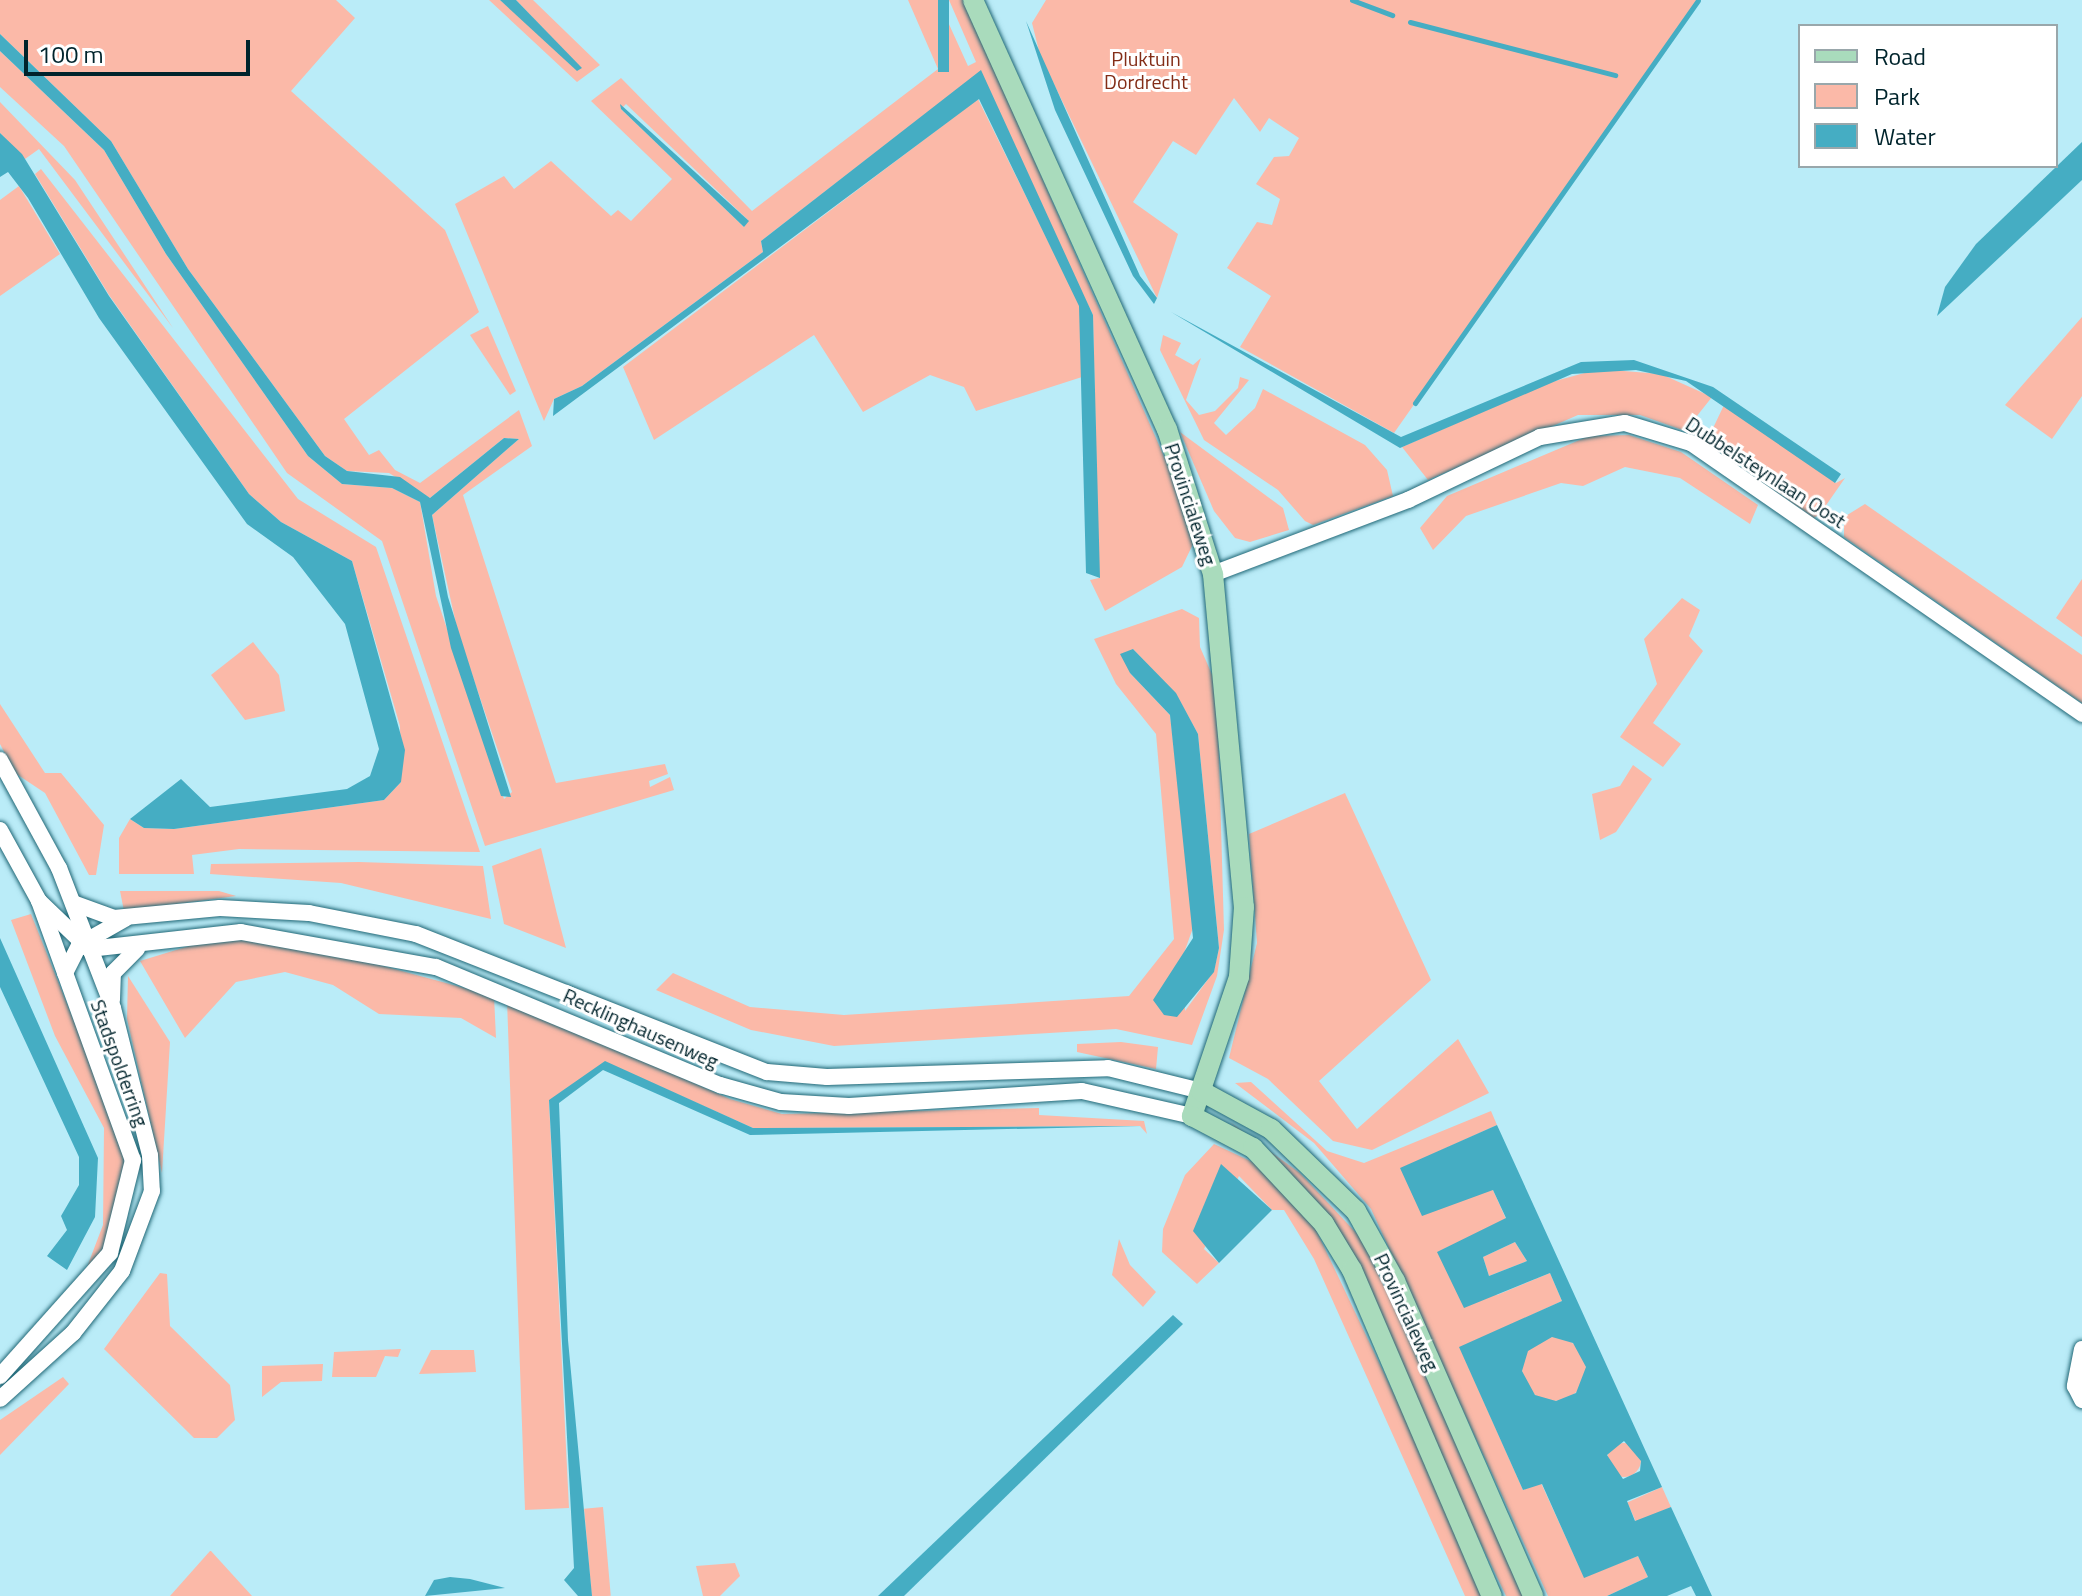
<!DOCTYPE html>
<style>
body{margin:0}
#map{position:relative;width:2082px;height:1596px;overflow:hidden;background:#baecf8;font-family:"Titillium Web",sans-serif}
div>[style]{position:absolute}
.green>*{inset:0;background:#fbb9a8;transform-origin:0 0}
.round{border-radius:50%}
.water>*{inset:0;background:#45adc3;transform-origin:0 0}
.stream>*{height:5px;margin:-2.5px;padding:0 2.5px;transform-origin:2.5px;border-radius:2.5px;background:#45adc3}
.roads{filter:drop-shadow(0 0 2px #206776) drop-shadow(0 0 2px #206776)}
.minor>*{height:16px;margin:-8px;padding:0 8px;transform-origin:8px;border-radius:8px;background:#fff}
.major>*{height:20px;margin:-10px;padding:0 10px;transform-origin:10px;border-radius:10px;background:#a9dbbc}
span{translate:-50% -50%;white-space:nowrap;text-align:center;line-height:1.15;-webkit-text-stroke:6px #fff;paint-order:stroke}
.park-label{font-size:20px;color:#832d17}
.street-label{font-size:20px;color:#00242c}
.legend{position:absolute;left:1798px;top:24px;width:260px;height:144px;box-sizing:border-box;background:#fff;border:2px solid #99a7ab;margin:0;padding:10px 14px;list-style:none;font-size:24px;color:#00242c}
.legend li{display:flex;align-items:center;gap:16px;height:40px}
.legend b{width:40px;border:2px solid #99a7ab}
.scale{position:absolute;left:24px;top:40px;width:226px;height:36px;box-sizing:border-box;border:4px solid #00242c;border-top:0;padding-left:10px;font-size:24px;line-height:28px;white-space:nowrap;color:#00242c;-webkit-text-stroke:6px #fff;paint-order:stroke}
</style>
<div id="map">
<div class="green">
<i style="clip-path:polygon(0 0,336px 0,355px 18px,291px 91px,445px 230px,479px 312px,344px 419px,369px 455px,379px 450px,395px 470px,420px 483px,519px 410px,532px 446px,463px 495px,556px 783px,665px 764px,668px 774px,649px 781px,650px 787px,670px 777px,674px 790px,485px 846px,382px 541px,287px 473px,64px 146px,0 87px,0 51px,104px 150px,166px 254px,308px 456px,342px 484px,392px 488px,420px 502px,436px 596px,504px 799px,512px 792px,458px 633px,432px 515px,519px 439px,504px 438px,430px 498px,389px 473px,347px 471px,325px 456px,188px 269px,111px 141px,0 34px)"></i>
<i style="clip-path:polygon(489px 0,500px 0,582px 69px,516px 0,533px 0,600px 65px,577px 82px)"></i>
<i style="clip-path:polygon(evenodd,908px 0,938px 0,968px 66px,976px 62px,949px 0,964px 0,1184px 502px,1193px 544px,1182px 567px,1105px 611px,1090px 580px,1099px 578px,1093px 315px,973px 77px,761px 241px,763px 252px,582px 386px,554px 399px,544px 421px,455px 204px,504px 176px,514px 189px,551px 161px,611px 216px,618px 210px,631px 221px,672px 179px,591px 101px,621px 78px,752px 211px,938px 69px,908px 0,626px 104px,748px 220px,744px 227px,621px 109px,626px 104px)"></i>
<i style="clip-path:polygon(1046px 0,1698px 0,1394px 433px,1240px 347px,1271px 296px,1227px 268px,1257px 222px,1272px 225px,1280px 199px,1256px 184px,1274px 157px,1289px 156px,1299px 138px,1269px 118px,1260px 132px,1234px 98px,1196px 155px,1173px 141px,1133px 202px,1178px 234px,1157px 298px,1040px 55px,1032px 23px)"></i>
<i style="clip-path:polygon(978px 99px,1080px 306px,1082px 377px,976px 411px,964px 387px,930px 375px,863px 412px,814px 335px,654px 440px,623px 367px)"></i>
<i style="clip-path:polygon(0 102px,75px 180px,173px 328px,39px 149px,25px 159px,0 133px)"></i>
<i style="clip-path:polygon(41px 169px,298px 499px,376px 547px,480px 852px,239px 849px,192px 855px,194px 874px,119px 874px,119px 838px,130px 819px,144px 828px,174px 829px,384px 800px,401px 782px,400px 726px,352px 561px,281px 522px,249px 494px,109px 295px,35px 174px)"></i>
<i style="clip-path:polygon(19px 186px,60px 254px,0 296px,0 200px)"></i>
<i style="clip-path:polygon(2082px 317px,2082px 396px,2052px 439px,2005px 405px)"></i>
<i style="clip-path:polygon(488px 326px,516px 391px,510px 395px,470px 335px)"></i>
<i style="clip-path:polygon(1163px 335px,1181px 343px,1175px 355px,1193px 365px,1201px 358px,1186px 400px,1199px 415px,1215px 411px,1238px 388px,1240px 377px,1249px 380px,1214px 423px,1226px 435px,1255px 408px,1263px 389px,1365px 445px,1387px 470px,1393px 496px,1313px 525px,1305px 521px,1278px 490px,1204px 440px,1160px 350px)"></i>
<i style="clip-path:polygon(1599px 369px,1661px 374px,1712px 397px,1685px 431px,1640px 415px,1578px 415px,1428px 480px,1402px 447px,1548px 383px)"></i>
<i style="clip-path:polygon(1724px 405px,1836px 483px,1845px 478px,1820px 514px,1814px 518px,1757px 478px,1757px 471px,1706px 443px)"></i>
<i style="clip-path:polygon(1180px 432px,1283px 508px,1289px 530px,1250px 542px,1235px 538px,1214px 511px)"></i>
<i style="clip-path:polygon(1629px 435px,1681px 452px,1758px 505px,1750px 524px,1680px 478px,1625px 467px,1583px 486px,1561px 483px,1466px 516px,1433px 550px,1420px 528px,1447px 496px,1589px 436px)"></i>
<i style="clip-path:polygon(1865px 504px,2082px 655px,2082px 703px,1844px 537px,1844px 517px)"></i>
<i style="clip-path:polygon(2082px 579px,2082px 637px,2056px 618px)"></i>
<i style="clip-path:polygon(1682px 598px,1700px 610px,1689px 636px,1703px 651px,1653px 723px,1681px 744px,1663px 767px,1620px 737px,1657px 684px,1644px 639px)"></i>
<i style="clip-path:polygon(evenodd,1182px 609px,1199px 618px,1200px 647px,1217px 686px,1224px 930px,1217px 976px,1192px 1045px,1116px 1029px,834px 1046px,751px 1030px,656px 990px,673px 973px,750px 1007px,844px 1015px,1129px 996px,1174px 939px,1156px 734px,1116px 684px,1094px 639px,1182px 609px,1133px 649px,1176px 694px,1198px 734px,1219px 948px,1214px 971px,1185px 1011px,1184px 953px,1194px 925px,1170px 715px,1130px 673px,1133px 649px)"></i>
<i style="clip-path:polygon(253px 642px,279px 675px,285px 711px,245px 720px,211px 675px)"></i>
<i style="clip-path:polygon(0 704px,45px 773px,61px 773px,104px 825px,96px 875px,89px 875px,45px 793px,15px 773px,0 744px)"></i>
<i style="clip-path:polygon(1633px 765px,1652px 779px,1616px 832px,1600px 840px,1592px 794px,1620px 786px)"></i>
<i style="clip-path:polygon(1345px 793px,1431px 980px,1319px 1081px,1357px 1129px,1458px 1039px,1489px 1093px,1372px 1150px,1333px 1141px,1268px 1079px,1229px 1058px,1257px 943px,1249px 834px)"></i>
<i style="clip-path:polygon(541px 848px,557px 914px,566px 948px,504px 924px,492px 866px)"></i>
<i style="clip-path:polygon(359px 862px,483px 866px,491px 919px,341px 883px,210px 874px,211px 864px)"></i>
<i style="clip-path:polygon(120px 891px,219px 891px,236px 896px,124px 911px)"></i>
<i style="clip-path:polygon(31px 914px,124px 1146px,124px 1184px,108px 1245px,87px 1267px,103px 1225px,104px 1128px,55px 1036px,11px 920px)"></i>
<i style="clip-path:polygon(215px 938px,295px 942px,494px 996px,496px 1038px,461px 1018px,379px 1014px,333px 985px,285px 972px,236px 982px,185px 1038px,140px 961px)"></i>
<i style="clip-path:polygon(128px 976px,170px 1042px,162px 1173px,127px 1019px)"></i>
<i style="clip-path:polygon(507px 1000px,730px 1099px,782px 1114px,1039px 1108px,1039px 1115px,1144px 1121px,1147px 1134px,1140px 1126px,753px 1128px,605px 1062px,549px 1101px,569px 1508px,525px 1510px)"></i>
<i style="clip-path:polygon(1121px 1042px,1158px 1047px,1156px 1069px,1077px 1052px,1077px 1044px)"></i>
<i style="clip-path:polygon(1251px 1082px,1327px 1151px,1364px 1163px,1491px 1111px,1497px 1125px,1400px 1169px,1493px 1190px,1506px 1219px,1438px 1252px,1497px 1295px,1550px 1273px,1562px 1301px,1460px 1348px,1523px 1490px,1541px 1483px,1584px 1577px,1638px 1556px,1648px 1577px,1607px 1596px,1548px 1596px,1371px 1209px,1314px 1143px,1235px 1083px)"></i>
<i style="clip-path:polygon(1230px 1122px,1300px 1173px,1362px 1239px,1528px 1596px,1506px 1596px,1320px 1207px)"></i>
<i style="clip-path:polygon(1214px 1144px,1257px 1164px,1308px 1213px,1490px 1596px,1465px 1596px,1314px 1259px,1284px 1210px,1272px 1210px,1239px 1176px,1204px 1249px,1219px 1263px,1197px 1284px,1162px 1252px,1163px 1229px,1185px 1175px)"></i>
<i style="clip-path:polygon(1119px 1239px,1130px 1265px,1156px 1292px,1143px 1307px,1112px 1275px)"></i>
<i style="clip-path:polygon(1515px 1242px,1527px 1261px,1489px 1276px,1483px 1257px)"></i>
<i style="clip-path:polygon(160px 1273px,167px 1274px,170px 1326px,230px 1385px,235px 1420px,217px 1438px,194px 1438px,104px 1349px)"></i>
<i class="round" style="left:1522px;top:1337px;width:64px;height:64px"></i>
<i style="clip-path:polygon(401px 1349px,398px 1357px,385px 1356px,376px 1377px,332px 1377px,334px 1352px)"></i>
<i style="clip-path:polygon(431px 1350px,474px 1350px,476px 1372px,419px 1374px)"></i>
<i style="clip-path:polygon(323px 1364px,322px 1381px,281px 1382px,262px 1397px,262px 1366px)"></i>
<i style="clip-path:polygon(63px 1377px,69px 1384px,0 1455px,0 1420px)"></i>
<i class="round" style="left:1607px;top:1443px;width:34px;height:34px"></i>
<i style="left:1662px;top:1487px;width:22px;height:38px;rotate:66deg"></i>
<i style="left:603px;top:1507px;width:89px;height:19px;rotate:85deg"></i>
<i style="clip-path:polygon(210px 1551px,211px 1551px,252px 1596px,170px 1596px)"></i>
<i style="clip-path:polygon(735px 1563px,740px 1576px,720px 1596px,703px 1596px,696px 1566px)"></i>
</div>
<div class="water">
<i style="clip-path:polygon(500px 0,516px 0,582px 68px,577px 71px)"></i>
<i style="left:938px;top:0;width:11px;height:72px"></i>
<i style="clip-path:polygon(1026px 21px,1140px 276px,1157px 298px,1154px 304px,1133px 276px,1055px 110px)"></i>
<i style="clip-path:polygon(0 34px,111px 141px,188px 269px,325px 456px,347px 471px,400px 477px,430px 498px,504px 438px,519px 439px,432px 515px,448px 597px,511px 797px,501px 796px,451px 648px,420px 502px,392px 488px,342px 484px,308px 456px,166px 254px,104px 150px,0 51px)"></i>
<i style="clip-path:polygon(981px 70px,1093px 315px,1100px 578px,1086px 573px,1079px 306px,979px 99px,553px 416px,554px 399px,582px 386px,763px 252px,761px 241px)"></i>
<i style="clip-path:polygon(620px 104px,749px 221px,744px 227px,621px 109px)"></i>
<i style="clip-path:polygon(0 133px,22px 154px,109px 296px,249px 494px,281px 522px,352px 561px,405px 750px,401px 782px,384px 800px,174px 829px,144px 828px,130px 819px,181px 779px,210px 807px,347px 789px,370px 776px,379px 749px,345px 624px,293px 557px,247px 524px,99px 318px,28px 198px,8px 172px,0 177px)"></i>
<i style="clip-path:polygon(2082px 142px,2082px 180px,1937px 316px,1945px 287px,1976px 244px)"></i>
<i style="clip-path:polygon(1171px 312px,1401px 437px,1581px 362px,1634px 360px,1713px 387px,1841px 474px,1835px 483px,1686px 381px,1636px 370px,1572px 374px,1400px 448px)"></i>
<i style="clip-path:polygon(1133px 649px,1176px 693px,1198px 734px,1219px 948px,1214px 972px,1177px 1017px,1164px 1015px,1153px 1000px,1193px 938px,1170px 715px,1130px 673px,1120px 654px)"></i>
<i style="clip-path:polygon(0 938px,98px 1158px,95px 1217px,67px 1270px,47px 1256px,67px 1230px,61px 1216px,79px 1185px,79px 1157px,0 987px)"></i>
<i style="clip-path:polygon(605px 1061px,753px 1128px,1141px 1126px,750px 1135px,603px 1070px,559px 1103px,568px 1340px,592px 1596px,578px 1596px,564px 1580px,574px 1568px,549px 1100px)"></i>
<i style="clip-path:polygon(evenodd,1497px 1125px,1662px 1487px,1627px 1501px,1635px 1521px,1671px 1507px,1712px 1596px,1696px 1596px,1691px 1586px,1667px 1596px,1607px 1596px,1648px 1577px,1638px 1556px,1584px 1578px,1542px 1484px,1523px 1490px,1459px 1347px,1562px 1301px,1550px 1273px,1464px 1308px,1437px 1252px,1506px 1218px,1493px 1190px,1422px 1216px,1400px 1168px,1497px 1125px,1515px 1242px,1527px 1261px,1489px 1276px,1483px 1257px,1515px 1242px,1497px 1125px,1552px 1337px,1573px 1343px,1586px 1367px,1576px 1393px,1556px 1401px,1535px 1395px,1522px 1371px,1528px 1351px,1552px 1337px,1497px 1125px,1624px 1441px,1641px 1461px,1640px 1471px,1623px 1479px,1607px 1455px,1624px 1441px)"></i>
<i style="clip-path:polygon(1221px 1164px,1272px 1210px,1219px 1263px,1193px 1231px)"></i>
<i style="clip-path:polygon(1173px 1315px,1183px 1324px,904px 1596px,878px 1596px)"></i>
<i style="clip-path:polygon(450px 1577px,470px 1579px,505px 1588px,425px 1596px,434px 1580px)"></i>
</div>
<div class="stream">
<i style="left:1352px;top:0;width:43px;rotate:20.6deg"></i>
<i style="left:1410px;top:22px;width:212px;rotate:14.5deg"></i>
<i style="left:1415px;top:403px;width:492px;rotate:-54.9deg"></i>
</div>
<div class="roads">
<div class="minor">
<i style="left:1213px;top:574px;width:209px;rotate:-20.8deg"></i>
<i style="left:1408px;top:500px;width:146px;rotate:-25.5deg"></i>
<i style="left:1540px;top:437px;width:86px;rotate:-9.4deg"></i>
<i style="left:1625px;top:423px;width:69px;rotate:16.9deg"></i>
<i style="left:1691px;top:443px;width:476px;rotate:34.7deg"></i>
<i style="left:0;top:760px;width:123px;rotate:61.4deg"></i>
<i style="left:59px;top:868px;width:150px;rotate:68.9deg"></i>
<i style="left:113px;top:1008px;width:152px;rotate:75.9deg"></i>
<i style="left:150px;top:1155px;width:36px;rotate:87deg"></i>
<i style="left:152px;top:1191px;width:85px;rotate:110.6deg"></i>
<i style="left:122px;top:1271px;width:79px;rotate:128.3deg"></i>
<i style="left:73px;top:1333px;width:98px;rotate:137.9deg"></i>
<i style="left:0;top:830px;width:81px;rotate:61.2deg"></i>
<i style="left:39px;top:901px;width:276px;rotate:70.1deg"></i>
<i style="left:133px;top:1160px;width:96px;rotate:103.9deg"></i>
<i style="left:110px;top:1253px;width:165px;rotate:131.8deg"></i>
<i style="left:39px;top:901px;width:69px;rotate:43.8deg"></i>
<i style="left:89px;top:949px;width:153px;rotate:-6.4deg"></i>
<i style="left:241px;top:932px;width:198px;rotate:10.2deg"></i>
<i style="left:436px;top:967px;width:308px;rotate:22.6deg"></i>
<i style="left:720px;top:1085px;width:63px;rotate:15.6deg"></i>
<i style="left:781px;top:1102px;width:68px;rotate:3.4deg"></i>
<i style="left:849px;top:1106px;width:233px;rotate:-3.7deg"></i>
<i style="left:1082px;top:1091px;width:113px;rotate:12.8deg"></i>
<i style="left:73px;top:903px;width:44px;rotate:20.1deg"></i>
<i style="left:114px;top:918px;width:106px;rotate:-5.4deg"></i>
<i style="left:220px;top:908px;width:89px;rotate:3.2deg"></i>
<i style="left:309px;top:913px;width:109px;rotate:11.1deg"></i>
<i style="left:416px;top:934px;width:377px;rotate:21.5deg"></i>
<i style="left:767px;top:1072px;width:60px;rotate:4.8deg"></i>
<i style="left:827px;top:1077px;width:281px;rotate:-1.8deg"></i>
<i style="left:1108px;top:1068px;width:96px;rotate:13.9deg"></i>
<i style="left:65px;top:973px;width:31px;rotate:-63deg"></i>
<i style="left:79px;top:945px;width:53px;rotate:-29.5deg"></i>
<i style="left:112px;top:1000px;width:27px;rotate:-88deg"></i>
<i style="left:113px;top:973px;width:34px;rotate:-45deg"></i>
<i style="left:2082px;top:1349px;width:38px;rotate:101deg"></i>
<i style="left:2075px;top:1386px;width:16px;rotate:63deg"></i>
</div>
<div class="major">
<i style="left:973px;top:0;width:471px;rotate:65.7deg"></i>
<i style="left:1167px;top:429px;width:152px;rotate:72.4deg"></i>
<i style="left:1213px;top:574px;width:334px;rotate:84.7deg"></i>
<i style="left:1244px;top:907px;width:70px;rotate:94.1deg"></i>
<i style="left:1239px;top:977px;width:147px;rotate:108.7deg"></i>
<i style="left:1192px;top:1116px;width:69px;rotate:27.7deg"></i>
<i style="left:1253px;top:1148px;width:104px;rotate:46.9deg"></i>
<i style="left:1324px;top:1224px;width:54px;rotate:58.7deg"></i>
<i style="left:1352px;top:1270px;width:355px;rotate:66.8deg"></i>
<i style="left:1201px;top:1091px;width:80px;rotate:28.5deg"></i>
<i style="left:1271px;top:1129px;width:118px;rotate:44deg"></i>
<i style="left:1356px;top:1211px;width:80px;rotate:60.9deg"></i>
<i style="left:1395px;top:1281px;width:344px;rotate:66.3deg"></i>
</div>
</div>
<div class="park-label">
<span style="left:1146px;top:70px">Pluktuin<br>Dordrecht</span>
</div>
<div class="street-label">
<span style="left:1766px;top:472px;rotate:33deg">Dubbelsteynlaan Oost</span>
<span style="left:1191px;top:504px;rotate:72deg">Provincialeweg</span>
<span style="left:641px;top:1028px;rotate:24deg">Recklinghausenweg</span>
<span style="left:120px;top:1063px;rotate:70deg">Stadspolderring</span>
<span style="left:1407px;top:1312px;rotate:65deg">Provincialeweg</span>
</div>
<ul class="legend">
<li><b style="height:10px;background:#a9dbbc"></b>Road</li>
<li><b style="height:22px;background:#fbb9a8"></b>Park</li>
<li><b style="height:22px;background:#45adc3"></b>Water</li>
</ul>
<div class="scale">100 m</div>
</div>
